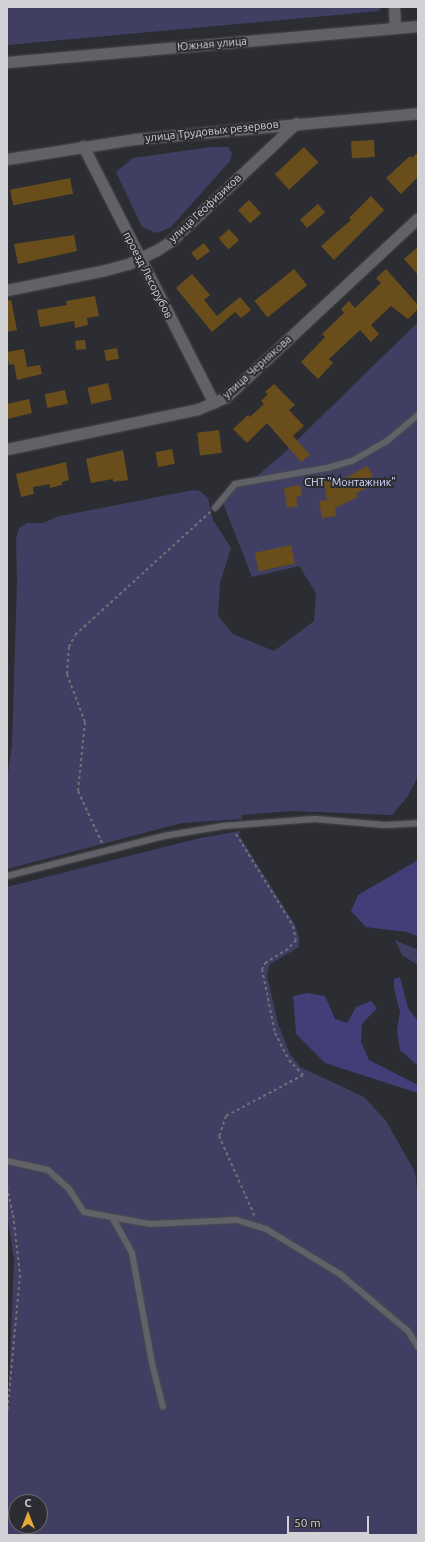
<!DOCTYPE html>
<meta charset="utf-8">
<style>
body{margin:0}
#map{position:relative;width:425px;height:1542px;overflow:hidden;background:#2c2d32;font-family:Ubuntu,sans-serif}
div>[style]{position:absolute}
.green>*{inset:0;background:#403f63}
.water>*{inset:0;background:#423e77}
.building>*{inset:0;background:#694e1b;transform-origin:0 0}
.path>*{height:2px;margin-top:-1px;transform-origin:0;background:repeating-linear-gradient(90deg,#6f7074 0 3px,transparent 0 6px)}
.roads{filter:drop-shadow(0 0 1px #4a4a4f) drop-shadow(0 0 1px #4a4a4f)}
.service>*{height:6px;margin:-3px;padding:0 3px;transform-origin:3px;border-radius:3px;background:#616268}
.minor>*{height:11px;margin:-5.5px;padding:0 5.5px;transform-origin:5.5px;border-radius:5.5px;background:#616268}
.secondary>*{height:11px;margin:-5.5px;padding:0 5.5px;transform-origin:5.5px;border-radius:5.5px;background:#616268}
span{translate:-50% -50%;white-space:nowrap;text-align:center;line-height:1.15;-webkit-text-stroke:4px #2c2d32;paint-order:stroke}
.street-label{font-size:11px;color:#d2d2d6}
.park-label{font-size:11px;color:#dadaff}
.frame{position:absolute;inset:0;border:8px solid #d2d2d6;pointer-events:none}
.north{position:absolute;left:8px;top:1494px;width:40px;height:40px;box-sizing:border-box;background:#2c2d32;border:1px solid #6e6f74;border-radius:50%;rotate:0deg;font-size:11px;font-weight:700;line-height:16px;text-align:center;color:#d2d2d6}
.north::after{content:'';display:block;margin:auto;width:14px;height:18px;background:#e6ac36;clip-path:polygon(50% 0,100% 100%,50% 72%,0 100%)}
.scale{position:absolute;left:287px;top:1516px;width:82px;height:18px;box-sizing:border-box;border:2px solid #d2d2d6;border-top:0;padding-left:5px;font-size:12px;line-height:14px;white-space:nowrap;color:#d2d2d6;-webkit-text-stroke:3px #2c2d32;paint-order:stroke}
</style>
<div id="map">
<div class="green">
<i style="clip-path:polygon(7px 7px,381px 7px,379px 11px,7px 45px)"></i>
<i style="clip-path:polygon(211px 147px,228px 147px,232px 153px,230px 161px,171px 227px,157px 233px,142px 227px,116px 172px,133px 158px)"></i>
<i style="clip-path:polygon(418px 322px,418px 776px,408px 796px,392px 815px,292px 811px,242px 815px,242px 819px,182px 823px,7px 869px,7px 780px,12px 745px,17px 581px,16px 539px,19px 528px,27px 523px,43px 523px,60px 516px,194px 490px,200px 491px,208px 498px,213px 520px,231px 548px,220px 583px,218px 616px,233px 634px,274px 651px,314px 621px,316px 593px,299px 566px,252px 577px,223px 503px,234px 488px,257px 476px,283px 454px)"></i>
<i style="clip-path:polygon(evenodd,240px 831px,239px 835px,295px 925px,299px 938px,299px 947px,270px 964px,267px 975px,278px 1024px,290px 1054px,300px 1067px,364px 1097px,386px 1121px,415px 1172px,418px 1198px,418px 1535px,7px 1535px,7px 1435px,14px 1259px,7px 1214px,7px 887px,200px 838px,240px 831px,16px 1502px,40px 1502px,40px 1526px,16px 1526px,16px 1502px)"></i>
<i style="clip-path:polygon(395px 940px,418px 950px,418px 965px,402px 955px)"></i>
</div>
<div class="water">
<i style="clip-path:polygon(418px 860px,418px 936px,407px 932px,366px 927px,351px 911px,358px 895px)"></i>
<i style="clip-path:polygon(400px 977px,408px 1008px,418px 1021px,418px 1066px,400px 1050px,397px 1030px,400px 1012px,394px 988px,394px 979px)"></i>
<i style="clip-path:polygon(308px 993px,325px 996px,335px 1019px,347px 1023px,356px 1007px,371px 1001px,377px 1008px,362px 1024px,361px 1042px,369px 1060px,418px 1085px,418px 1093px,325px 1063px,296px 1034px,293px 996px)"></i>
</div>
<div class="building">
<i style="left:374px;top:140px;width:17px;height:23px;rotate:87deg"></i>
<i style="left:304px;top:147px;width:21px;height:40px;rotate:47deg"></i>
<i style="clip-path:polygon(418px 152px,418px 177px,401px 194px,386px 178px,410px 156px,412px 158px)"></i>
<i style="left:70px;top:178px;width:16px;height:61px;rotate:79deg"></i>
<i style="clip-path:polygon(371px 196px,384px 210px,334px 260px,321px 246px,351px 220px,349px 218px)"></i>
<i style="left:249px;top:200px;width:18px;height:15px;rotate:47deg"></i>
<i style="left:318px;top:204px;width:11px;height:24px;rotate:49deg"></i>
<i style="left:229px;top:229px;width:15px;height:14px;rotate:48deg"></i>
<i style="clip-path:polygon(74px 235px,77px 251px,18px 264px,14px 244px)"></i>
<i style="left:204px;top:243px;width:10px;height:16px;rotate:53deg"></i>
<i style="clip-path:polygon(418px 247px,418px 275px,404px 259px)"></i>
<i style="left:294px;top:269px;width:21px;height:51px;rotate:51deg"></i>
<i style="clip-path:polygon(386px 269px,418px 305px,418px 309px,408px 319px,391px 306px,371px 325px,379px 334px,371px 342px,360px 330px,329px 359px,333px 363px,318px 379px,301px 362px,325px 337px,322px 334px,344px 313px,341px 309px,349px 301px,355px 308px,381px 283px,376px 278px)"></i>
<i style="clip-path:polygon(192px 274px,210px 295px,204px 300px,217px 316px,240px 297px,251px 310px,241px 318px,235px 312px,212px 332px,176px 288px)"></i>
<i style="clip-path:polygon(95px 296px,99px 316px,87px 318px,88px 325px,75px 328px,74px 321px,40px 327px,37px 310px,67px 305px,66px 301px)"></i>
<i style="clip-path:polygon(11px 300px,17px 330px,7px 332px,7px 301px)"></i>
<i style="left:85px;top:340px;width:9px;height:10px;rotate:84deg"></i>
<i style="left:117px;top:348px;width:11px;height:13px;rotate:80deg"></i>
<i style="clip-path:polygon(24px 349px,27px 367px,40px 365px,42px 374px,17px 380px,14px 364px,9px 365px,7px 352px)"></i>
<i style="left:108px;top:383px;width:17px;height:21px;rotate:77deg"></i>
<i style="clip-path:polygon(274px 384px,295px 405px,289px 410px,304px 426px,293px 436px,310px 455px,301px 462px,267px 423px,247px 443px,233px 429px,248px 415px,250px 417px,264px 404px,261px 401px,268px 394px,265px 392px)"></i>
<i style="left:65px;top:390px;width:14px;height:21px;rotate:78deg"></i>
<i style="clip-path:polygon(29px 399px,32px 413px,7px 419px,7px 404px)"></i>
<i style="left:219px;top:430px;width:23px;height:22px;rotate:83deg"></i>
<i style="left:172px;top:449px;width:15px;height:17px;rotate:79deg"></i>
<i style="clip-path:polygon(123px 450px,128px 480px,113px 482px,113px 479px,91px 483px,86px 459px)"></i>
<i style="clip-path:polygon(66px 462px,69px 480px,62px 482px,62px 485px,50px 488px,50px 484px,33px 487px,34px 494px,21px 497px,16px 474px)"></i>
<i style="clip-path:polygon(367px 466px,373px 476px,362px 482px,365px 489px,356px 493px,358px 497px,335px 508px,336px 516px,322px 518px,319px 501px,327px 500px,323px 477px,333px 475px,335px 484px)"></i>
<i style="clip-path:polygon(300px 485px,302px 496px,296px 497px,298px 506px,287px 508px,284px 488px)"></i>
<i style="left:291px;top:545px;width:19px;height:37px;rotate:78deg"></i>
</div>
<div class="path">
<i style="left:236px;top:834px;width:108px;rotate:58.2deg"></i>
<i style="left:293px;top:926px;width:14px;rotate:78deg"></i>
<i style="left:296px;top:940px;width:12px;rotate:132deg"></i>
<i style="left:288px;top:949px;width:26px;rotate:149deg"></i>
<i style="left:266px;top:962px;width:8px;rotate:120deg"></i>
<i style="left:262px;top:969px;width:65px;rotate:78.5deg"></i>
<i style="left:275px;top:1033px;width:30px;rotate:63deg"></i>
<i style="left:289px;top:1060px;width:21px;rotate:47deg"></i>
<i style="left:303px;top:1075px;width:87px;rotate:152deg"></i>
<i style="left:226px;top:1116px;width:21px;rotate:109deg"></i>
<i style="left:219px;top:1136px;width:89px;rotate:66deg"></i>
<i style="left:102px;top:843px;width:57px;rotate:-114.8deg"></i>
<i style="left:78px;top:791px;width:69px;rotate:-84.2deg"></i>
<i style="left:85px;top:722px;width:51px;rotate:-110.6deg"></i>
<i style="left:67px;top:674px;width:27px;rotate:-86deg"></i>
<i style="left:69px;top:647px;width:13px;rotate:-63deg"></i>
<i style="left:75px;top:635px;width:183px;rotate:-42.3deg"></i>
<i style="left:7px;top:1187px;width:29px;rotate:78deg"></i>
<i style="left:13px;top:1215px;width:60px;rotate:83.3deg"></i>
<i style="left:20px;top:1275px;width:141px;rotate:95.3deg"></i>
</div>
<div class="roads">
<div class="service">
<i style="left:215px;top:508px;width:31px;rotate:-50deg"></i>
<i style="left:235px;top:484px;width:93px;rotate:-9.9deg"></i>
<i style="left:327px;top:468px;width:26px;rotate:-16deg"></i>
<i style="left:352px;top:461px;width:40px;rotate:-29.7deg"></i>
<i style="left:387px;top:441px;width:40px;rotate:-40deg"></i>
<i style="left:7px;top:876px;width:162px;rotate:-14.3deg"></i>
<i style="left:164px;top:836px;width:60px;rotate:-9.6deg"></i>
<i style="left:223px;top:826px;width:92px;rotate:-4.4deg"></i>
<i style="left:315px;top:819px;width:70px;rotate:4.9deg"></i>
<i style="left:385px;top:825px;width:33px;rotate:-3deg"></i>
<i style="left:7px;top:1161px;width:42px;rotate:12.4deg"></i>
<i style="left:48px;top:1170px;width:28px;rotate:42deg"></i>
<i style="left:69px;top:1189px;width:27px;rotate:57deg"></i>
<i style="left:84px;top:1212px;width:67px;rotate:10.3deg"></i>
<i style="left:150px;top:1224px;width:87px;rotate:-2.6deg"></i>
<i style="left:237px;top:1220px;width:30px;rotate:17deg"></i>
<i style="left:266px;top:1229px;width:87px;rotate:31.3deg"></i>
<i style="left:340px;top:1274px;width:89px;rotate:40deg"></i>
<i style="left:408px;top:1331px;width:19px;rotate:58deg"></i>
<i style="left:112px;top:1217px;width:41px;rotate:60.9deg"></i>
<i style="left:132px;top:1253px;width:112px;rotate:79.7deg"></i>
<i style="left:152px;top:1363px;width:45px;rotate:76deg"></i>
</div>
<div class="minor">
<i style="left:394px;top:7px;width:21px;rotate:87deg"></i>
<i style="left:83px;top:146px;width:288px;rotate:63deg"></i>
<i style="left:7px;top:159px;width:130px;rotate:-8.9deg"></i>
<i style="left:135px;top:139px;width:284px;rotate:-5.2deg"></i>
<i style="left:7px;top:290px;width:100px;rotate:-11.5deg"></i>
<i style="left:105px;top:270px;width:24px;rotate:-15deg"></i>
<i style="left:128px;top:264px;width:32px;rotate:-26deg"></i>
<i style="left:157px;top:250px;width:17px;rotate:-33deg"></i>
<i style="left:171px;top:241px;width:172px;rotate:-43.3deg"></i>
<i style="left:7px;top:449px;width:195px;rotate:-11.8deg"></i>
<i style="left:198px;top:409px;width:30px;rotate:-23deg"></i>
<i style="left:226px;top:397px;width:262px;rotate:-43deg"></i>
</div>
<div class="secondary">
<i style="left:7px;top:62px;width:413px;rotate:-5deg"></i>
</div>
</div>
<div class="street-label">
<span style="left:212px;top:44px;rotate:-5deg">Южная улица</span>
<span style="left:212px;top:131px;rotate:-6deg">улица Трудовых резервов</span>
<span style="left:205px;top:208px;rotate:-43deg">улица Геофизиков</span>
<span style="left:148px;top:275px;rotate:63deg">проезд Лесорубов</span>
<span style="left:257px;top:367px;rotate:-42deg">улица Чернякова</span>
</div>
<div class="park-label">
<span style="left:350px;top:482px">СНТ "Монтажник"</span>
</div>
<div class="frame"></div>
<div class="north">С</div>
<div class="scale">50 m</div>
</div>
